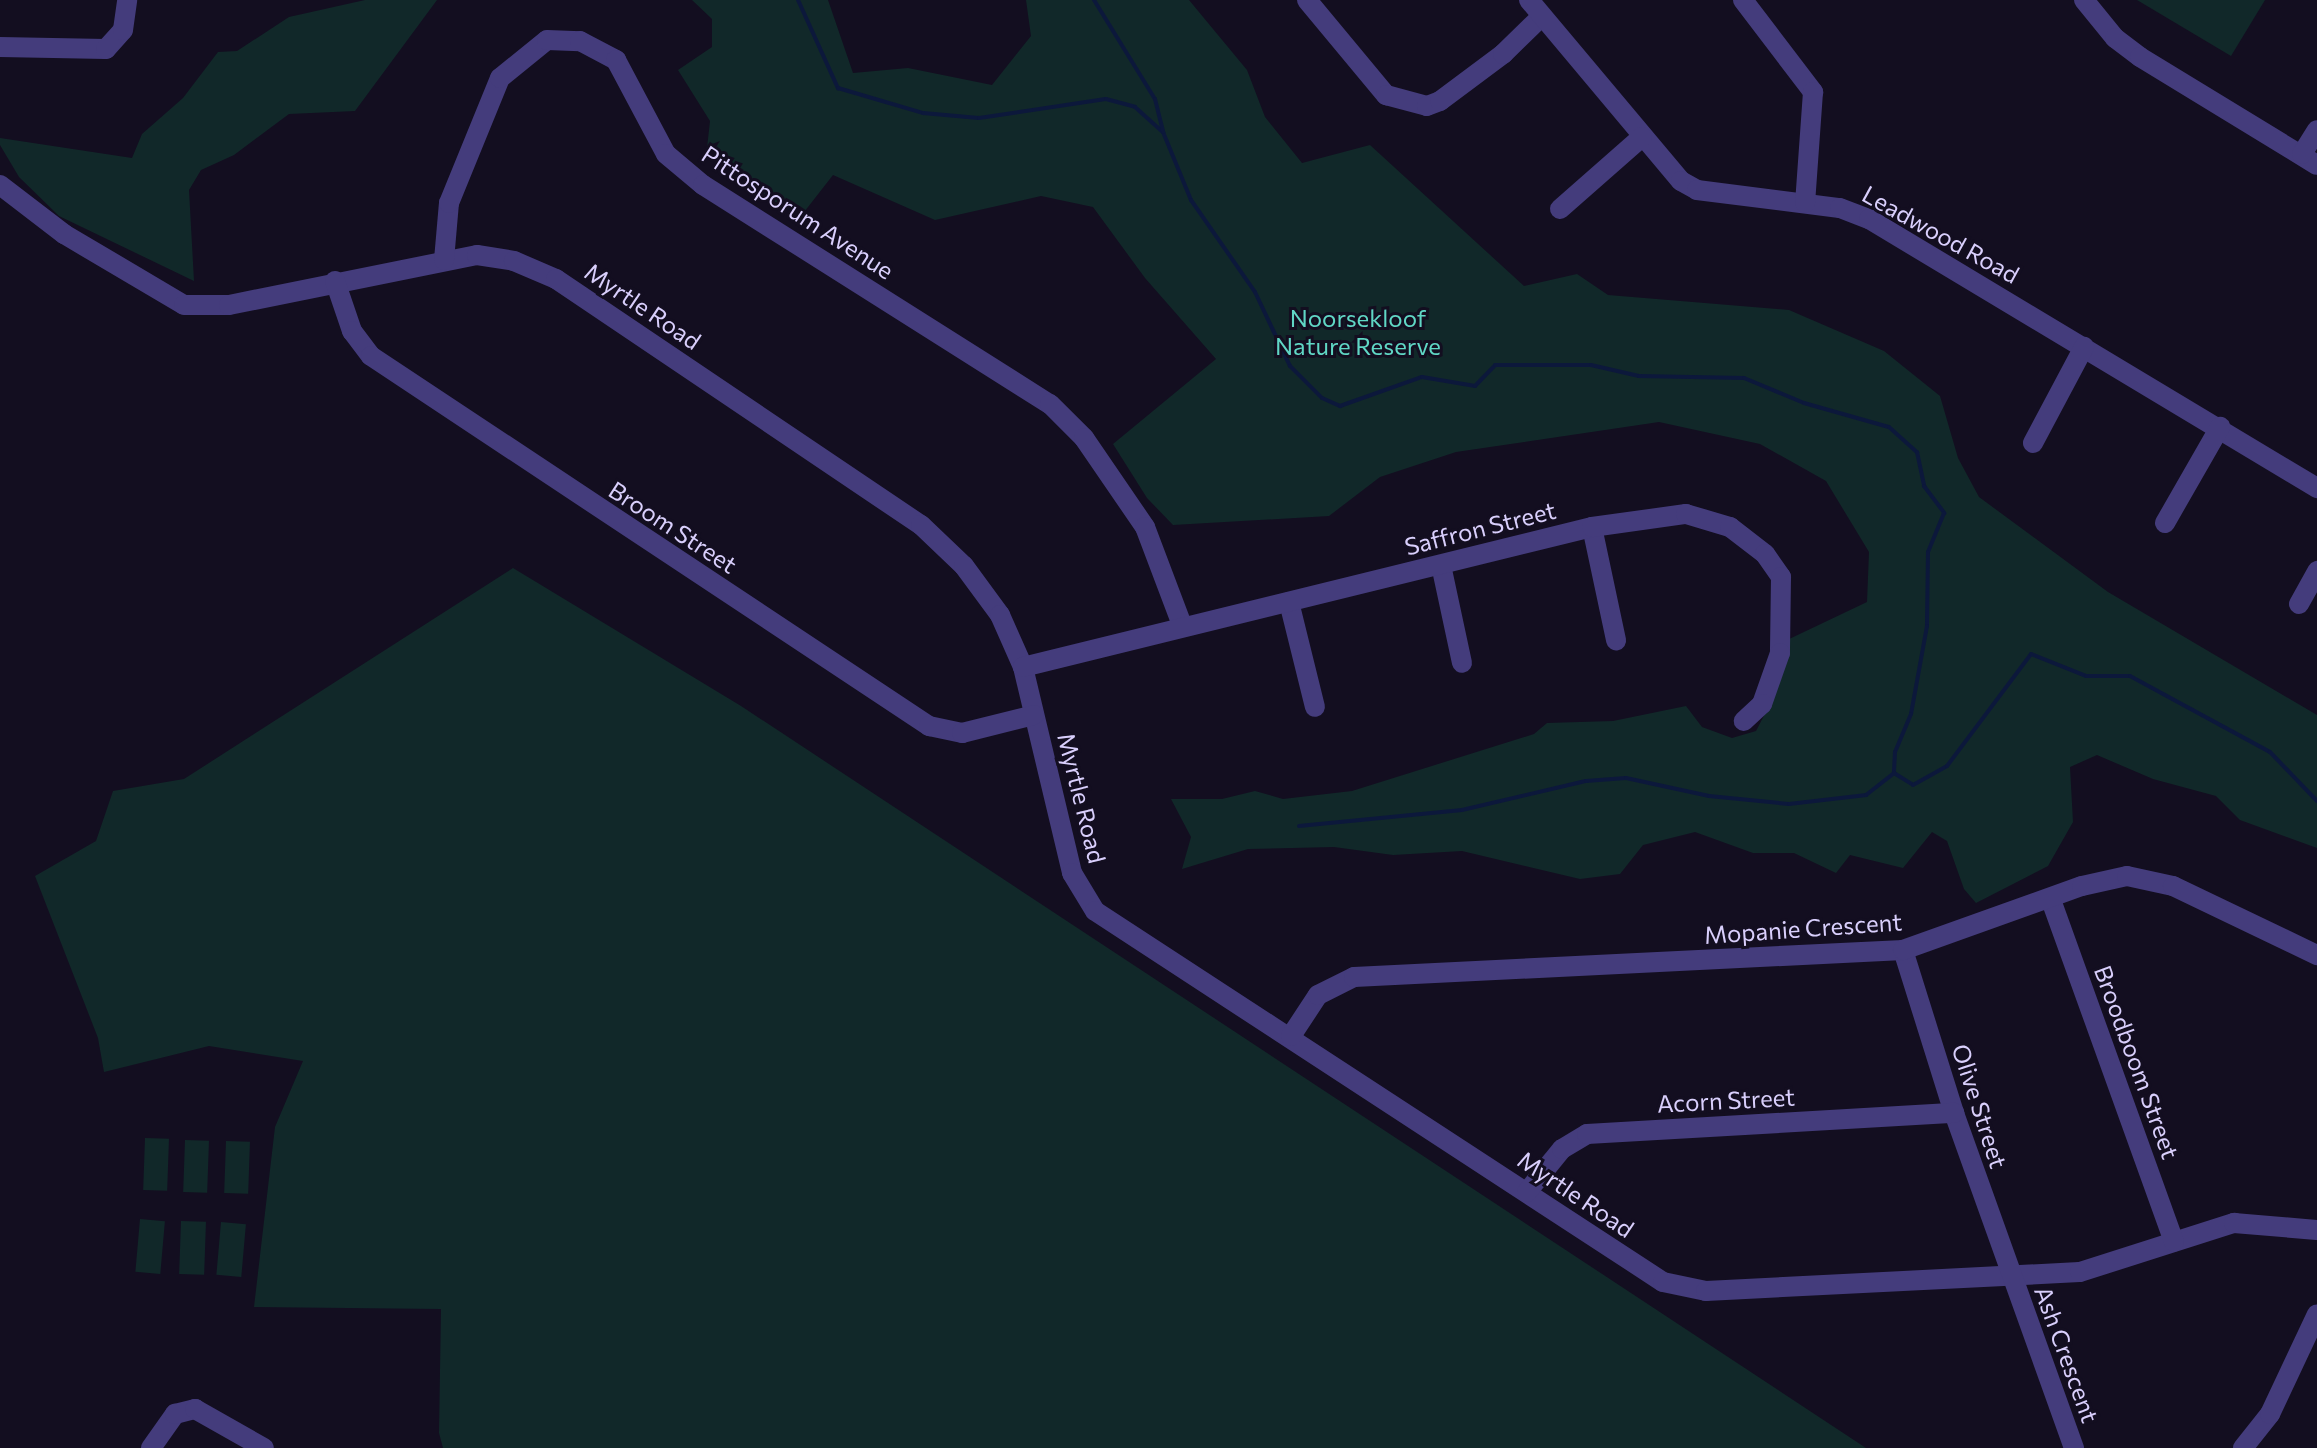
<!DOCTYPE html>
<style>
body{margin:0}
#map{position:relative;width:2317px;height:1448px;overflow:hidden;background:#130e20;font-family:Commissioner,sans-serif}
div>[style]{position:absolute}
.green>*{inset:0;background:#112829;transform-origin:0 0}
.stream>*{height:4px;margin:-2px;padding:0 2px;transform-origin:2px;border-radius:2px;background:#0c183b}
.minor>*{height:20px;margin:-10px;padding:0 10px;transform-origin:10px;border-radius:10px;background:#443c7c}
span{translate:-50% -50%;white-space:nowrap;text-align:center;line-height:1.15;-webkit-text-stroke:6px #130e20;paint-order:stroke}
.street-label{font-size:24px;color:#d9cffc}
.park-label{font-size:24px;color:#60d7c5}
</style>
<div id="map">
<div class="green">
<i style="clip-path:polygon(365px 0,437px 0,355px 111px,289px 114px,234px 155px,201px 170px,189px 190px,194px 281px,59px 216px,19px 177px,0 145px,0 138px,132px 158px,142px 134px,183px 98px,218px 52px,237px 51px,289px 17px)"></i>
<i style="clip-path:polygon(692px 0,828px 0,853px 73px,908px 68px,992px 85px,1031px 36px,1026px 0,1189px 0,1247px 70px,1265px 117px,1302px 163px,1370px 145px,1524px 286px,1577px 274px,1608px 295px,1789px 310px,1884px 351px,1940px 396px,1958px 458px,1979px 497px,2108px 592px,2317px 715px,2317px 848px,2240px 820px,2216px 796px,2153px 779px,2097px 755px,2070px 767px,2073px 822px,2048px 866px,1976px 903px,1964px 889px,1947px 841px,1932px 832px,1903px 868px,1850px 855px,1836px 873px,1794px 853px,1753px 853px,1695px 832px,1643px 845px,1620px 874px,1580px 879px,1462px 851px,1393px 855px,1334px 847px,1248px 849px,1182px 869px,1191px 837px,1171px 799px,1222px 799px,1255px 791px,1283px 799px,1352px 791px,1534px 734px,1547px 723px,1613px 721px,1686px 706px,1702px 727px,1732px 738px,1756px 731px,1770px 704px,1785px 641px,1867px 602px,1869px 552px,1826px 481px,1760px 444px,1659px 422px,1456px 452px,1380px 477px,1329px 516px,1173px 525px,1147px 498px,1113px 444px,1216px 359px,1145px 278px,1093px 207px,1041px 196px,935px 220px,833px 175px,801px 216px,770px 199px,707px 148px,710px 121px,678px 70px,712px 47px,712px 19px)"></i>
<i style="clip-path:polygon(2137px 0,2265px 0,2231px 56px)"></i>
<i style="clip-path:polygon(513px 568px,741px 706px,1866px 1448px,443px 1448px,439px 1433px,441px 1309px,254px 1307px,275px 1127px,303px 1061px,209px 1046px,104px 1072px,98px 1038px,35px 876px,96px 841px,113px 791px,184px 779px)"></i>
<i style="left:145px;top:1138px;width:24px;height:52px;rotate:2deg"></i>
<i style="left:185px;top:1140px;width:24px;height:52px;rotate:2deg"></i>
<i style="left:226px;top:1141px;width:24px;height:52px;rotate:2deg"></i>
<i style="left:140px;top:1219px;width:25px;height:53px;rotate:5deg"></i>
<i style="left:181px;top:1221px;width:25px;height:53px;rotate:2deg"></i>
<i style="left:221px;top:1222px;width:25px;height:53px;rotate:5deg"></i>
</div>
<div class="stream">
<i style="left:798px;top:0;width:97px;rotate:65.6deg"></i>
<i style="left:838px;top:88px;width:89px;rotate:16.4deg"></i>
<i style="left:923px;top:113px;width:56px;rotate:5.1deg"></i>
<i style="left:979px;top:118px;width:128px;rotate:-8.5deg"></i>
<i style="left:1106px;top:99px;width:30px;rotate:15deg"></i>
<i style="left:1135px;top:107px;width:38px;rotate:42deg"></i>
<i style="left:1163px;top:132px;width:74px;rotate:67.6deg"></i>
<i style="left:1191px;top:200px;width:112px;rotate:55.2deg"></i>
<i style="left:1255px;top:292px;width:82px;rotate:64.7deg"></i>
<i style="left:1290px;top:366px;width:45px;rotate:45deg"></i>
<i style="left:1322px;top:398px;width:20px;rotate:24deg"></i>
<i style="left:1340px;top:406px;width:87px;rotate:-19.5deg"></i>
<i style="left:1422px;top:377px;width:54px;rotate:9.6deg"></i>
<i style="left:1475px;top:386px;width:29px;rotate:-46deg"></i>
<i style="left:1495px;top:365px;width:96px"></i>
<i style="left:1591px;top:365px;width:49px;rotate:12.9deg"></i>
<i style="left:1639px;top:376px;width:105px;rotate:1.1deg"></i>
<i style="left:1744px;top:378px;width:65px;rotate:22.6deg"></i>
<i style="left:1804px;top:403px;width:88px;rotate:15.8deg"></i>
<i style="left:1889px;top:427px;width:38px;rotate:42deg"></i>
<i style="left:1917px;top:452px;width:35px;rotate:78deg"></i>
<i style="left:1924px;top:486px;width:34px;rotate:53deg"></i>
<i style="left:1944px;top:513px;width:42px;rotate:112.3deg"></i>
<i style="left:1928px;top:552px;width:74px;rotate:90.8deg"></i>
<i style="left:1927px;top:626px;width:89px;rotate:100.3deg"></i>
<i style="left:1911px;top:714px;width:41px;rotate:112.8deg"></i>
<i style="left:1895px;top:752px;width:21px;rotate:93deg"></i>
<i style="left:1894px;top:773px;width:22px;rotate:32deg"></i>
<i style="left:1913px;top:785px;width:39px;rotate:-29deg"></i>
<i style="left:1947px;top:766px;width:140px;rotate:-53.1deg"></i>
<i style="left:2031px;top:654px;width:59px;rotate:21.8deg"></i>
<i style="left:2086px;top:676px;width:44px"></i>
<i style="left:2130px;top:676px;width:159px;rotate:28.5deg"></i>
<i style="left:2270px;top:752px;width:68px;rotate:46.2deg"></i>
<i style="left:1094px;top:0;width:116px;rotate:58.4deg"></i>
<i style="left:1155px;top:99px;width:34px;rotate:76deg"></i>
<i style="left:1299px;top:826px;width:164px;rotate:-5.6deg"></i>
<i style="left:1462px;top:810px;width:127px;rotate:-13.2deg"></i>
<i style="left:1586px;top:781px;width:40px;rotate:-4.3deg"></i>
<i style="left:1626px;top:778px;width:85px;rotate:12.2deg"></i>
<i style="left:1709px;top:796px;width:80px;rotate:5.7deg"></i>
<i style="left:1789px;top:804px;width:78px;rotate:-6.7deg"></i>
<i style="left:1866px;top:795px;width:36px;rotate:-38deg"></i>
</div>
<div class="minor">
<i style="left:1307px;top:0;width:124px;rotate:50.3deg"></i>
<i style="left:1386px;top:95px;width:42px;rotate:15deg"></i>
<i style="left:1427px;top:106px;width:14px;rotate:-21deg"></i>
<i style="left:1440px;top:101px;width:79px;rotate:-36.7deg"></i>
<i style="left:1503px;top:54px;width:54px;rotate:-44.3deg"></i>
<i style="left:1529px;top:0;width:236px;rotate:50deg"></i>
<i style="left:1681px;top:181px;width:18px;rotate:29deg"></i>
<i style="left:1697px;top:190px;width:144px;rotate:7.2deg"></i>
<i style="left:1840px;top:208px;width:31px;rotate:21deg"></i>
<i style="left:1869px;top:219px;width:523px;rotate:30.98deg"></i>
<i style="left:1743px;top:0;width:116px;rotate:52.7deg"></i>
<i style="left:1813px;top:92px;width:111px;rotate:94.1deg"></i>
<i style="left:2084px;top:0;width:49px;rotate:50.8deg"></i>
<i style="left:2115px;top:38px;width:31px;rotate:37deg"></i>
<i style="left:2140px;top:57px;width:207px;rotate:31.4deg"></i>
<i style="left:0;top:47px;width:106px;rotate:1.1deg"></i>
<i style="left:106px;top:49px;width:25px;rotate:-48deg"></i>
<i style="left:123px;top:30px;width:30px;rotate:-82deg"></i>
<i style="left:2302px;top:154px;width:28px;rotate:-58deg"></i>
<i style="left:0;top:185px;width:81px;rotate:37.4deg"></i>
<i style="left:64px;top:234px;width:139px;rotate:30.6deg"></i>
<i style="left:184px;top:305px;width:45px"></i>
<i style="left:229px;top:305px;width:253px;rotate:-11.4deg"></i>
<i style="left:477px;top:255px;width:37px;rotate:9deg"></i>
<i style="left:514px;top:261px;width:46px;rotate:23.2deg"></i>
<i style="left:556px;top:279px;width:440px;rotate:34deg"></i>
<i style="left:921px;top:525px;width:59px;rotate:43.6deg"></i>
<i style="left:964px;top:566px;width:61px;rotate:53.7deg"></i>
<i style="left:1000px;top:615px;width:57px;rotate:66.1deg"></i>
<i style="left:1023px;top:667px;width:212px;rotate:76.6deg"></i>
<i style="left:1072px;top:873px;width:44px;rotate:58.8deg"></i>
<i style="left:1095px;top:911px;width:678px;rotate:33.15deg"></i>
<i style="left:1663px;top:1282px;width:44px;rotate:11.8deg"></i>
<i style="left:1706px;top:1291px;width:374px;rotate:-2.9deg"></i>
<i style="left:2080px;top:1272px;width:162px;rotate:-17.7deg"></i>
<i style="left:2234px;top:1223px;width:83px;rotate:4.8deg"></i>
<i style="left:1560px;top:209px;width:109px;rotate:-41.3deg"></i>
<i style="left:444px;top:260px;width:57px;rotate:-85deg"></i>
<i style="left:449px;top:203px;width:135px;rotate:-67.8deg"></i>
<i style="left:500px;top:78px;width:60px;rotate:-39deg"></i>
<i style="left:547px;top:40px;width:33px;rotate:2deg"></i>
<i style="left:580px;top:41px;width:41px;rotate:27.8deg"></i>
<i style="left:616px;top:60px;width:106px;rotate:62deg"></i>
<i style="left:666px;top:154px;width:48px;rotate:40deg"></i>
<i style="left:703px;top:185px;width:410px;rotate:32.3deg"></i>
<i style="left:1050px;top:404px;width:48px;rotate:45deg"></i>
<i style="left:1084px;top:438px;width:108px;rotate:55.6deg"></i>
<i style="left:1145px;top:527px;width:105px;rotate:69.3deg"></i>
<i style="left:335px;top:281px;width:53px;rotate:71.2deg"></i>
<i style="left:352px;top:331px;width:31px;rotate:53deg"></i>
<i style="left:371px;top:356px;width:670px;rotate:33.55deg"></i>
<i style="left:929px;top:726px;width:34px;rotate:12deg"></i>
<i style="left:962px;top:733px;width:74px;rotate:-14deg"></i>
<i style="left:2033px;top:443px;width:109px;rotate:-62deg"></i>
<i style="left:2165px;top:523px;width:111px;rotate:-60.2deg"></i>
<i style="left:1592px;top:527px;width:116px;rotate:78deg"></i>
<i style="left:1441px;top:565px;width:100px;rotate:77.9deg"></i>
<i style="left:1289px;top:602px;width:108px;rotate:76.1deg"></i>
<i style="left:2299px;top:604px;width:38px;rotate:-61deg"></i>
<i style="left:1023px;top:667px;width:586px;rotate:-13.82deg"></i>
<i style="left:1592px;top:527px;width:95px;rotate:-7.9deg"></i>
<i style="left:1686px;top:514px;width:46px;rotate:16.5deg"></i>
<i style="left:1730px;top:527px;width:44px;rotate:37.6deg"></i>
<i style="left:1765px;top:554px;width:28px;rotate:55deg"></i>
<i style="left:1781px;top:577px;width:76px;rotate:90.8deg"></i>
<i style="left:1780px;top:653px;width:54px;rotate:109.4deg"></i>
<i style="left:1762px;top:704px;width:25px;rotate:137deg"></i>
<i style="left:2051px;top:900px;width:363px;rotate:70.2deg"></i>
<i style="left:1903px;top:950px;width:171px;rotate:72.6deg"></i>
<i style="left:1954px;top:1113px;width:356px;rotate:70.3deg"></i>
<i style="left:1291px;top:1036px;width:49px;rotate:-56.6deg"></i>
<i style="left:1318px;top:995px;width:40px;rotate:-26.6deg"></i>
<i style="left:1354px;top:977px;width:550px;rotate:-2.82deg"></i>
<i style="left:1903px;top:950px;width:190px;rotate:-19.7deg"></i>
<i style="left:2082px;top:886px;width:46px;rotate:-12.5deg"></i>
<i style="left:2127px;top:876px;width:47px;rotate:12.3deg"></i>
<i style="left:2173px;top:886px;width:160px;rotate:25.6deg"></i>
<i style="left:1527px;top:1192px;width:55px;rotate:-50.9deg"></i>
<i style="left:1562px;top:1149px;width:29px;rotate:-31deg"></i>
<i style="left:1587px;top:1134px;width:368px;rotate:-3.3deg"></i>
<i style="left:151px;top:1448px;width:42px;rotate:-54.8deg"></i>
<i style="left:175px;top:1414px;width:21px;rotate:-14deg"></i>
<i style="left:195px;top:1409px;width:79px;rotate:29.5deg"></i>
<i style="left:2243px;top:1448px;width:43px;rotate:-51.5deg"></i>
<i style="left:2270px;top:1414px;width:110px;rotate:-64.8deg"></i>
</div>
<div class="street-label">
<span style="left:798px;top:212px;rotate:33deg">Pittosporum Avenue</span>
<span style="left:1941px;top:234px;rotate:29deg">Leadwood Road</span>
<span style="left:643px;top:306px;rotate:34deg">Myrtle Road</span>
<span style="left:673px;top:527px;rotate:33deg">Broom Street</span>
<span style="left:1480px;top:528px;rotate:-14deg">Saffron Street</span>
<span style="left:1082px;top:798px;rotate:76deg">Myrtle Road</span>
<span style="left:1803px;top:928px;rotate:-4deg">Mopanie Crescent</span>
<span style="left:2137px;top:1062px;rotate:70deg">Broodboom Street</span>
<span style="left:1726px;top:1100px;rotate:-3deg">Acorn Street</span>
<span style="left:1980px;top:1106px;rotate:72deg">Olive Street</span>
<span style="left:1576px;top:1194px;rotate:34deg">Myrtle Road</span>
<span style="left:2067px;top:1354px;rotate:70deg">Ash Crescent</span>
</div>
<div class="park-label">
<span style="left:1358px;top:332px">Noorsekloof<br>Nature Reserve</span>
</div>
</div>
